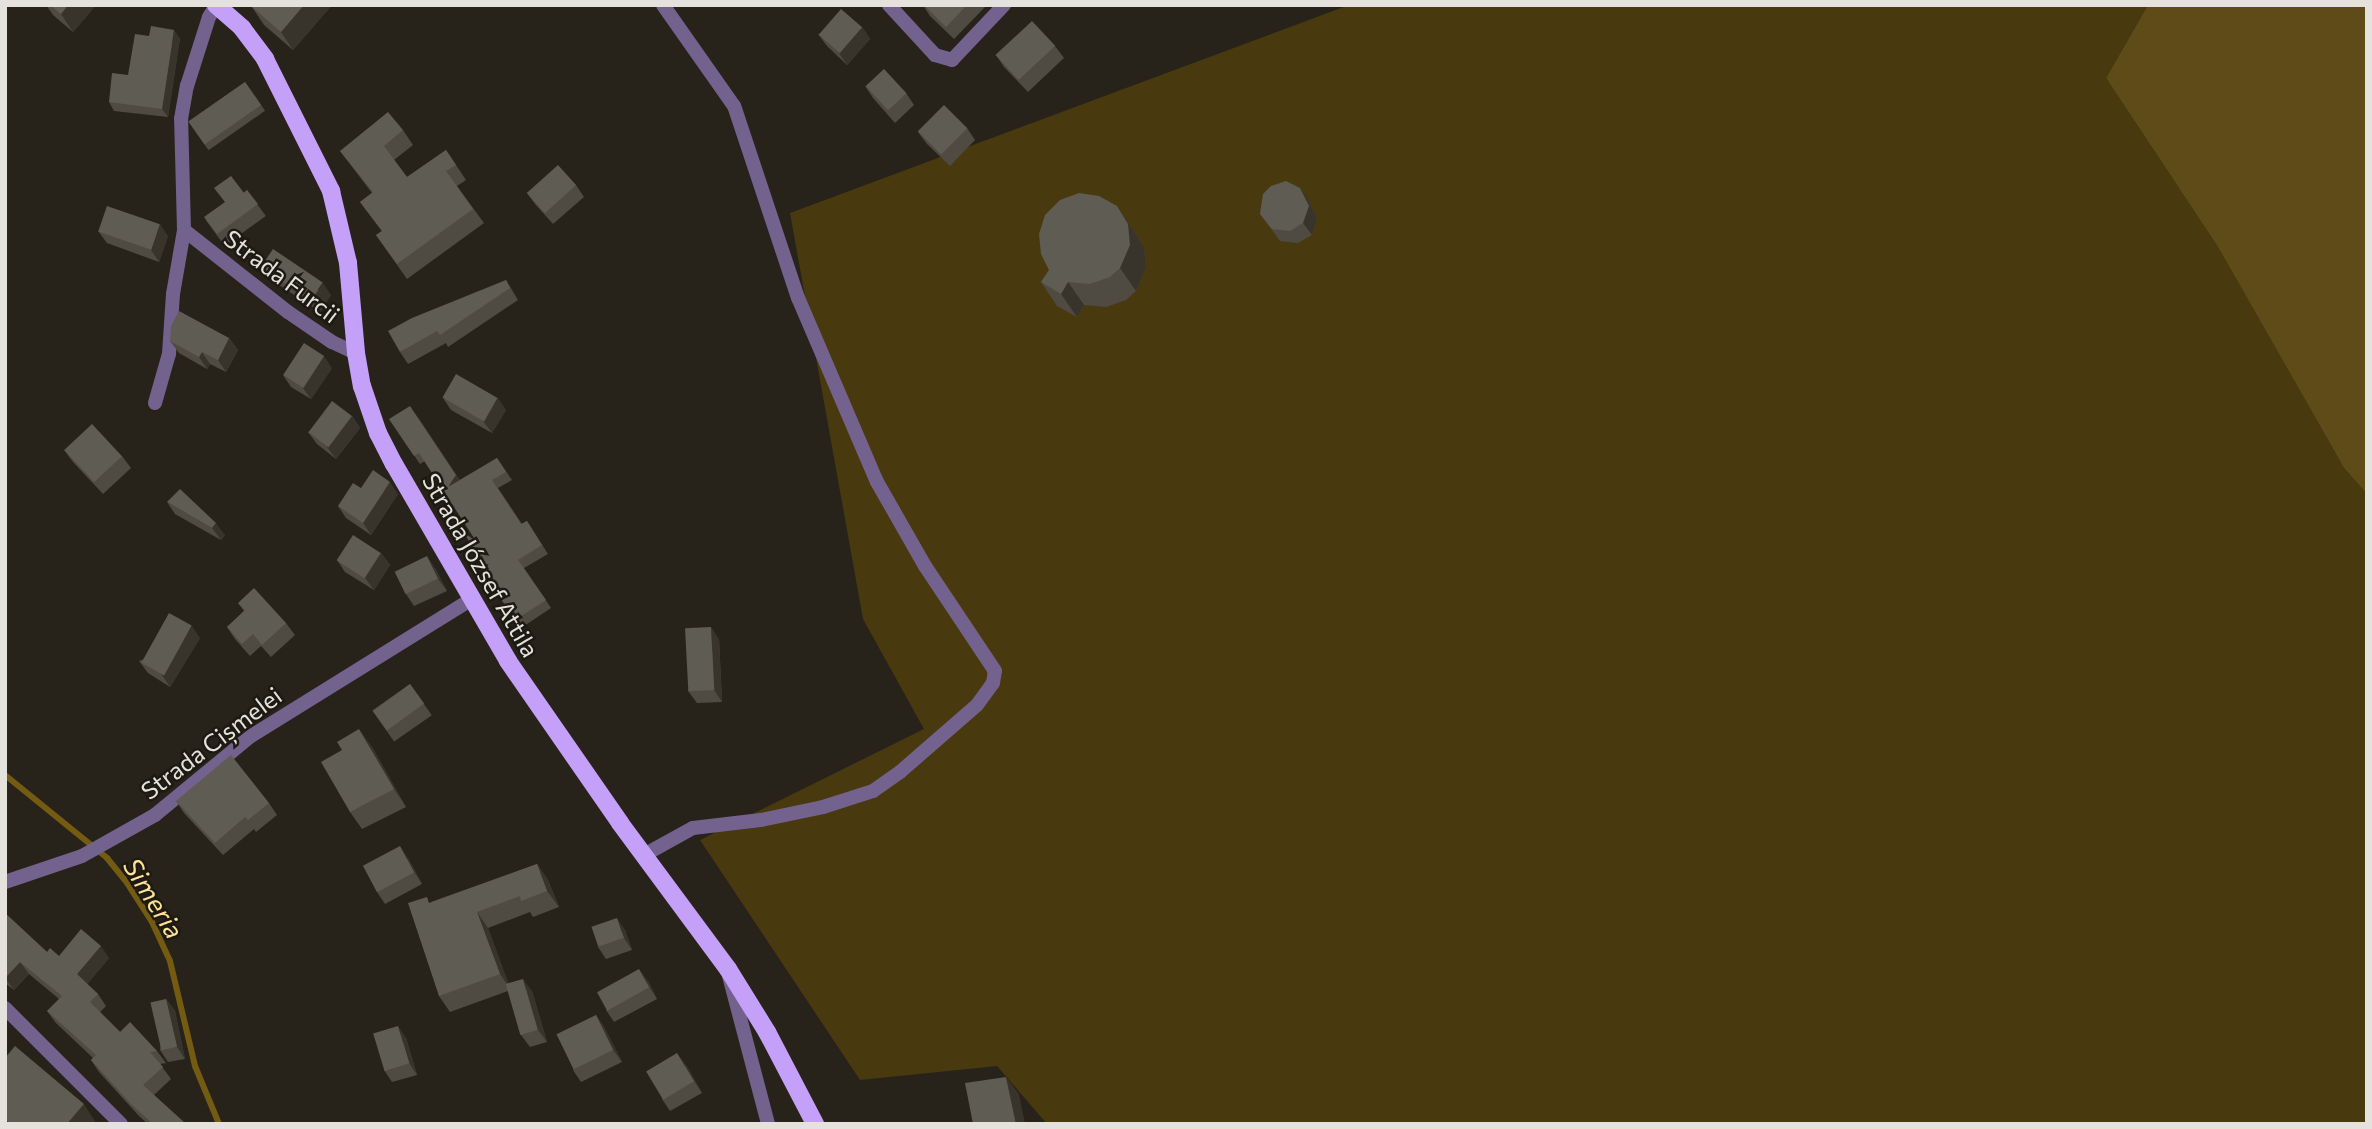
<!DOCTYPE html>
<meta charset="utf-8">
<style>
body{margin:0}
#map{position:relative;width:2372px;height:1129px;overflow:hidden;background:#27231b;font-family:Commissioner,sans-serif}
div>[style]{position:absolute}
.green>*{inset:0;background:#49390f}
.forest>*{inset:0;background:#5e4b17}
.stream>*{height:6px;margin:-3px;padding:0 3px;transform-origin:3px;border-radius:3px;background:#745b12}
.street>*{height:14px;margin:-7px;padding:0 7px;transform-origin:7px;border-radius:7px;background:#73628d}
.primary>*{height:18px;margin:-9px;padding:0 9px;transform-origin:9px;border-radius:9px;background:#c4a0f8}
.wall>*{inset:0;background:#4f4b43;transform-origin:0 0}
.shaded-wall>*{inset:0;background:#38342c}
.building>*{inset:0;background:#5f5c53;transform-origin:0 0}
span{translate:-50% -50%;white-space:nowrap;text-align:center;line-height:1.15;-webkit-text-stroke:5px #1d1a12;paint-order:stroke}
.street-label{font-size:24px;color:#e5e2dd}
.water-label{font-size:26px;color:#ffe198;font-style:italic}
.frame{position:absolute;inset:0;border:7px solid #e5e2dd;pointer-events:none}
</style>
<div id="map">
<div class="green">
<i style="clip-path:polygon(1349px 5px,2148px 5px,2106px 78px,2218px 247px,2344px 468px,2367px 494px,2367px 1124px,1047px 1124px,997px 1066px,860px 1080px,700px 840px,924px 729px,863px 619px,790px 213px)"></i>
</div>
<div class="forest">
<i style="clip-path:polygon(2148px 5px,2367px 5px,2367px 494px,2344px 468px,2218px 247px,2106px 78px)"></i>
</div>
<div class="stream">
<i style="left:5px;top:775px;width:132px;rotate:39.1deg"></i>
<i style="left:107px;top:858px;width:32px;rotate:51deg"></i>
<i style="left:127px;top:883px;width:46px;rotate:57.3deg"></i>
<i style="left:152px;top:922px;width:43px;rotate:65.2deg"></i>
<i style="left:170px;top:961px;width:108px;rotate:76.6deg"></i>
<i style="left:195px;top:1066px;width:63px;rotate:67.5deg"></i>
</div>
<div class="street">
<i style="left:889px;top:5px;width:68px;rotate:47.4deg"></i>
<i style="left:935px;top:55px;width:18px;rotate:16deg"></i>
<i style="left:952px;top:60px;width:76px;rotate:-46.6deg"></i>
<i style="left:184px;top:230px;width:132px;rotate:38.3deg"></i>
<i style="left:288px;top:312px;width:53px;rotate:34.3deg"></i>
<i style="left:332px;top:342px;width:26px;rotate:25deg"></i>
<i style="left:155px;top:403px;width:51px;rotate:-74.1deg"></i>
<i style="left:169px;top:354px;width:60px;rotate:-86.2deg"></i>
<i style="left:173px;top:294px;width:65px;rotate:-80.2deg"></i>
<i style="left:184px;top:230px;width:111px;rotate:-91.5deg"></i>
<i style="left:181px;top:119px;width:34px;rotate:-80deg"></i>
<i style="left:187px;top:86px;width:72px;rotate:-72.3deg"></i>
<i style="left:209px;top:17px;width:13px;rotate:-58deg"></i>
<i style="left:644px;top:855px;width:56px;rotate:-28.9deg"></i>
<i style="left:693px;top:828px;width:68px;rotate:-6.7deg"></i>
<i style="left:761px;top:820px;width:63px;rotate:-11.8deg"></i>
<i style="left:823px;top:807px;width:52px;rotate:-17.7deg"></i>
<i style="left:873px;top:791px;width:33px;rotate:-35deg"></i>
<i style="left:900px;top:772px;width:102px;rotate:-41deg"></i>
<i style="left:977px;top:705px;width:27px;rotate:-54deg"></i>
<i style="left:993px;top:683px;width:12px;rotate:-81deg"></i>
<i style="left:995px;top:671px;width:126px;rotate:-123.7deg"></i>
<i style="left:925px;top:566px;width:97px;rotate:-119.7deg"></i>
<i style="left:877px;top:482px;width:200px;rotate:-113.2deg"></i>
<i style="left:798px;top:298px;width:202px;rotate:-108.4deg"></i>
<i style="left:734px;top:106px;width:123px;rotate:-125.1deg"></i>
<i style="left:5px;top:882px;width:81px;rotate:-18.7deg"></i>
<i style="left:82px;top:856px;width:84px;rotate:-29.3deg"></i>
<i style="left:155px;top:815px;width:124px;rotate:-39.5deg"></i>
<i style="left:251px;top:736px;width:258px;rotate:-31.8deg"></i>
<i style="left:729px;top:976px;width:153px;rotate:75.2deg"></i>
<i style="left:5px;top:1008px;width:164px;rotate:45deg"></i>
</div>
<div class="primary">
<i style="left:216px;top:5px;width:35px;rotate:41deg"></i>
<i style="left:242px;top:28px;width:39px;rotate:53deg"></i>
<i style="left:265px;top:59px;width:148px;rotate:63.4deg"></i>
<i style="left:331px;top:191px;width:74px;rotate:76.7deg"></i>
<i style="left:348px;top:263px;width:90px;rotate:84.9deg"></i>
<i style="left:356px;top:353px;width:34px;rotate:80deg"></i>
<i style="left:362px;top:386px;width:50px;rotate:71.2deg"></i>
<i style="left:378px;top:433px;width:35px;rotate:63deg"></i>
<i style="left:394px;top:464px;width:228px;rotate:59.9deg"></i>
<i style="left:508px;top:661px;width:197px;rotate:55.3deg"></i>
<i style="left:620px;top:823px;width:182px;rotate:53.5deg"></i>
<i style="left:728px;top:969px;width:74px;rotate:58.2deg"></i>
<i style="left:767px;top:1032px;width:104px;rotate:62.4deg"></i>
</div>
<div class="wall">
<i style="clip-path:polygon(46px 5px,96px 5px,73px 32px,53px 15px)"></i>
<i style="clip-path:polygon(332px 5px,293px 50px,264px 25px,252px 7px)"></i>
<i style="clip-path:polygon(923px 5px,987px 5px,954px 39px,930px 16px)"></i>
<i style="clip-path:polygon(862px 27px,870px 39px,847px 65px,827px 46px,818px 34px)"></i>
<i style="clip-path:polygon(180px 38px,168px 117px,114px 111px,109px 102px,128px 75px)"></i>
<i style="clip-path:polygon(1055px 46px,1064px 58px,1028px 92px,1004px 67px,996px 55px)"></i>
<i style="left:245px;top:82px;width:35px;height:69px;rotate:55deg"></i>
<i style="clip-path:polygon(865px 86px,906px 93px,914px 105px,895px 123px,873px 98px)"></i>
<i style="clip-path:polygon(967px 128px,975px 140px,950px 166px,927px 144px,918px 132px)"></i>
<i style="clip-path:polygon(403px 130px,413px 145px,394px 160px,407px 177px,446px 150px,466px 180px,457px 186px,484px 223px,407px 279px,376px 235px,382px 231px,360px 202px,372px 193px,340px 151px)"></i>
<i style="clip-path:polygon(576px 185px,584px 197px,553px 224px,535px 204px,527px 193px)"></i>
<i style="left:247px;top:190px;width:32px;height:51px;rotate:54deg"></i>
<i style="clip-path:polygon(1308px 200px,1317px 218px,1312px 235px,1298px 243px,1280px 241px,1260px 214px)"></i>
<i style="clip-path:polygon(1117px 206px,1144px 247px,1146px 268px,1136px 291px,1126px 300px,1106px 307px,1084px 305px,1077px 317px,1057px 306px,1041px 282px,1049px 270px)"></i>
<i style="clip-path:polygon(98px 231px,168px 236px,159px 262px,107px 243px)"></i>
<i style="clip-path:polygon(256px 263px,331px 295px,320px 312px,264px 275px)"></i>
<i style="clip-path:polygon(506px 280px,518px 300px,448px 347px,446px 343px,408px 364px,400px 352px)"></i>
<i style="clip-path:polygon(229px 338px,238px 350px,226px 372px,210px 364px,207px 369px,179px 353px,170px 341px)"></i>
<i style="clip-path:polygon(332px 368px,311px 399px,291px 387px,283px 375px)"></i>
<i style="clip-path:polygon(443px 398px,506px 410px,492px 433px,451px 410px)"></i>
<i style="clip-path:polygon(352px 416px,360px 428px,336px 459px,317px 444px,308px 432px)"></i>
<i style="clip-path:polygon(389px 419px,460px 480px,497px 458px,512px 480px,498px 488px,522px 524px,527px 521px,548px 554px,524px 568px,551px 608px,521px 628px,493px 587px,496px 585px,476px 541px,425px 461px,420px 464px)"></i>
<i style="clip-path:polygon(64px 450px,122px 456px,131px 468px,103px 494px,73px 462px)"></i>
<i style="clip-path:polygon(361px 488px,398px 494px,371px 535px,346px 518px,338px 506px)"></i>
<i style="clip-path:polygon(167px 502px,225px 535px,221px 540px,175px 514px)"></i>
<i style="clip-path:polygon(381px 553px,390px 565px,374px 590px,345px 572px,337px 560px)"></i>
<i style="clip-path:polygon(435px 568px,447px 591px,414px 606px,406px 594px)"></i>
<i style="clip-path:polygon(238px 603px,286px 623px,295px 635px,271px 657px,261px 646px,250px 656px,235px 639px,227px 627px,244px 611px)"></i>
<i style="clip-path:polygon(200px 638px,170px 687px,148px 673px,139px 661px)"></i>
<i style="clip-path:polygon(719px 639px,722px 702px,697px 703px,688px 691px)"></i>
<i style="left:410px;top:684px;width:38px;height:46px;rotate:55deg"></i>
<i style="clip-path:polygon(372px 747px,406px 807px,362px 829px,350px 812px)"></i>
<i style="clip-path:polygon(176px 801px,269px 803px,277px 815px,256px 832px,254px 829px,223px 855px,184px 813px)"></i>
<i style="clip-path:polygon(408px 858px,422px 884px,385px 904px,377px 892px)"></i>
<i style="clip-path:polygon(537px 864px,548px 880px,559px 907px,533px 917px,530px 912px,488px 928px,508px 983px,532px 991px,547px 1042px,530px 1047px,521px 1035px,508px 991px,450px 1012px,439px 996px,431px 902px)"></i>
<i style="clip-path:polygon(5px 913px,47px 952px,59px 956px,109px 958px,87px 984px,98px 994px,106px 1006px,100px 1012px,120px 1032px,157px 1051px,166px 1063px,160px 1064px,171px 1079px,154px 1095px,186px 1124px,148px 1124px,139px 1116px,99px 1072px,91px 1060px,93px 1058px,56px 1023px,47px 1011px,59px 999px,29px 974px,14px 990px,5px 983px)"></i>
<i style="clip-path:polygon(625px 930px,632px 950px,606px 959px,598px 947px)"></i>
<i style="clip-path:polygon(648px 981px,657px 999px,614px 1022px,606px 1010px)"></i>
<i style="clip-path:polygon(166px 999px,175px 1011px,185px 1059px,168px 1062px,160px 1050px)"></i>
<i style="clip-path:polygon(596px 1015px,604px 1027px,622px 1062px,581px 1082px,573px 1070px)"></i>
<i style="clip-path:polygon(406px 1038px,417px 1075px,392px 1082px,384px 1070px)"></i>
<i style="clip-path:polygon(686px 1065px,702px 1093px,670px 1111px,662px 1099px)"></i>
</div>
<div class="shaded-wall">
<i style="clip-path:polygon(68px 5px,96px 5px,73px 32px,61px 14px)"></i>
<i style="clip-path:polygon(304px 5px,332px 5px,293px 50px,281px 32px)"></i>
<i style="clip-path:polygon(862px 27px,870px 39px,847px 65px,839px 53px)"></i>
<i style="clip-path:polygon(174px 30px,180px 38px,168px 117px,162px 109px)"></i>
<i style="clip-path:polygon(1300px 188px,1308px 200px,1317px 218px,1312px 235px,1303px 223px)"></i>
<i style="clip-path:polygon(1117px 206px,1144px 247px,1146px 268px,1136px 291px,1120px 268px)"></i>
<i style="clip-path:polygon(160px 224px,168px 236px,159px 262px,151px 250px)"></i>
<i style="clip-path:polygon(1068px 282px,1084px 305px,1077px 317px,1061px 294px)"></i>
<i style="clip-path:polygon(323px 283px,331px 295px,320px 312px,312px 300px)"></i>
<i style="clip-path:polygon(229px 338px,238px 350px,226px 372px,218px 360px)"></i>
<i style="clip-path:polygon(202px 352px,210px 364px,207px 369px,199px 357px)"></i>
<i style="clip-path:polygon(324px 356px,332px 368px,311px 399px,302px 387px)"></i>
<i style="clip-path:polygon(498px 398px,506px 410px,492px 433px,483px 421px)"></i>
<i style="clip-path:polygon(416px 414px,462px 483px,454px 495px)"></i>
<i style="clip-path:polygon(352px 416px,360px 428px,336px 459px,327px 447px)"></i>
<i style="clip-path:polygon(390px 482px,398px 494px,371px 535px,363px 523px)"></i>
<i style="clip-path:polygon(216px 523px,225px 535px,221px 540px,212px 528px)"></i>
<i style="clip-path:polygon(381px 553px,390px 565px,374px 590px,365px 578px)"></i>
<i style="clip-path:polygon(427px 556px,435px 568px,447px 591px,438px 579px)"></i>
<i style="clip-path:polygon(192px 626px,200px 638px,170px 687px,162px 675px)"></i>
<i style="clip-path:polygon(711px 627px,719px 639px,722px 702px,714px 690px)"></i>
<i style="clip-path:polygon(359px 729px,372px 747px,406px 807px,394px 789px)"></i>
<i style="clip-path:polygon(400px 846px,408px 858px,422px 884px,414px 872px)"></i>
<i style="clip-path:polygon(537px 864px,548px 880px,559px 907px,547px 891px)"></i>
<i style="clip-path:polygon(477px 912px,488px 928px,511px 990px,500px 974px)"></i>
<i style="clip-path:polygon(617px 918px,625px 930px,632px 950px,624px 938px)"></i>
<i style="clip-path:polygon(101px 946px,109px 958px,86px 986px,77px 974px)"></i>
<i style="clip-path:polygon(20px 962px,29px 974px,14px 990px,5px 978px)"></i>
<i style="clip-path:polygon(639px 969px,648px 981px,657px 999px,649px 987px)"></i>
<i style="clip-path:polygon(523px 979px,532px 991px,547px 1042px,538px 1030px)"></i>
<i style="clip-path:polygon(166px 999px,175px 1011px,185px 1059px,177px 1047px)"></i>
<i style="clip-path:polygon(596px 1015px,604px 1027px,622px 1062px,613px 1050px)"></i>
<i style="clip-path:polygon(398px 1026px,406px 1038px,417px 1075px,409px 1063px)"></i>
<i style="clip-path:polygon(677px 1053px,686px 1065px,702px 1093px,694px 1081px)"></i>
<i style="clip-path:polygon(1006px 1077px,1019px 1094px,1025px 1124px,1016px 1124px)"></i>
<i style="clip-path:polygon(84px 1104px,95px 1121px,93px 1124px,67px 1124px)"></i>
</div>
<div class="building">
<i style="clip-path:polygon(50px 5px,68px 5px,61px 14px)"></i>
<i style="clip-path:polygon(253px 5px,304px 5px,281px 32px,252px 7px)"></i>
<i style="clip-path:polygon(924px 5px,967px 5px,946px 27px)"></i>
<i style="left:841px;top:9px;width:28px;height:34px;rotate:41deg"></i>
<i style="left:1032px;top:21px;width:34px;height:50px;rotate:47deg"></i>
<i style="clip-path:polygon(151px 26px,174px 30px,162px 109px,109px 102px,112px 73px,128px 75px,135px 34px,149px 36px)"></i>
<i style="left:884px;top:69px;width:33px;height:25px;rotate:47deg"></i>
<i style="left:245px;top:82px;width:28px;height:69px;rotate:55deg"></i>
<i style="left:944px;top:105px;width:33px;height:37px;rotate:45deg"></i>
<i style="clip-path:polygon(388px 112px,403px 130px,384px 146px,407px 177px,446px 150px,456px 165px,446px 171px,473px 209px,397px 264px,376px 235px,382px 231px,360px 202px,373px 192px,340px 151px)"></i>
<i style="left:558px;top:165px;width:27px;height:42px;rotate:48deg"></i>
<i style="clip-path:polygon(231px 176px,244px 193px,247px 190px,258px 204px,217px 234px,204px 217px,225px 202px,214px 188px)"></i>
<i style="clip-path:polygon(1286px 181px,1300px 188px,1309px 206px,1303px 223px,1290px 231px,1272px 229px,1260px 214px,1263px 194px,1271px 186px)"></i>
<i style="clip-path:polygon(1079px 193px,1099px 196px,1117px 206px,1128px 224px,1130px 245px,1120px 268px,1110px 277px,1090px 284px,1068px 282px,1061px 294px,1041px 282px,1049px 270px,1041px 254px,1039px 234px,1045px 215px,1060px 200px)"></i>
<i style="left:107px;top:206px;width:56px;height:27px;rotate:19deg"></i>
<i style="left:273px;top:249px;width:60px;height:22px;rotate:34deg"></i>
<i style="clip-path:polygon(506px 280px,510px 288px,440px 335px,437px 331px,400px 352px,388px 331px,412px 318px)"></i>
<i style="clip-path:polygon(179px 311px,229px 338px,218px 360px,202px 352px,199px 357px,170px 341px,171px 326px)"></i>
<i style="left:304px;top:343px;width:24px;height:38px;rotate:33deg"></i>
<i style="left:456px;top:374px;width:48px;height:27px;rotate:30deg"></i>
<i style="left:332px;top:401px;width:25px;height:39px;rotate:37deg"></i>
<i style="clip-path:polygon(410px 406px,456px 475px,448px 487px,497px 458px,506px 472px,492px 480px,521px 524px,527px 521px,542px 545px,518px 560px,546px 600px,515px 620px,493px 587px,496px 585px,464px 533px,476px 541px,419px 453px,414px 456px,389px 419px)"></i>
<i style="left:92px;top:424px;width:44px;height:38px;rotate:47deg"></i>
<i style="clip-path:polygon(373px 470px,390px 482px,363px 523px,338px 506px,353px 483px,361px 488px)"></i>
<i style="clip-path:polygon(180px 489px,216px 523px,212px 528px,167px 502px)"></i>
<i style="left:353px;top:535px;width:33px;height:30px;rotate:33deg"></i>
<i style="left:427px;top:556px;width:25px;height:36px;rotate:64deg"></i>
<i style="clip-path:polygon(254px 588px,286px 623px,262px 645px,253px 634px,242px 644px,227px 627px,245px 610px,238px 603px)"></i>
<i style="left:169px;top:613px;width:26px;height:57px;rotate:29deg"></i>
<i style="left:711px;top:627px;width:63px;height:26px;rotate:87deg"></i>
<i style="left:410px;top:684px;width:24px;height:46px;rotate:54deg"></i>
<i style="clip-path:polygon(359px 729px,394px 789px,350px 812px,321px 762px,342px 750px,337px 742px)"></i>
<i style="clip-path:polygon(231px 755px,269px 803px,248px 820px,245px 817px,215px 843px,176px 801px)"></i>
<i style="left:400px;top:846px;width:30px;height:42px;rotate:62deg"></i>
<i style="clip-path:polygon(537px 864px,547px 891px,521px 901px,520px 896px,477px 912px,500px 974px,439px 996px,408px 903px,427px 897px,429px 903px)"></i>
<i style="clip-path:polygon(5px 913px,47px 952px,50px 948px,59px 956px,81px 929px,101px 946px,77px 974px,98px 994px,90px 1002px,120px 1032px,130px 1022px,157px 1051px,150px 1052px,163px 1067px,143px 1085px,186px 1124px,153px 1124px,131px 1104px,91px 1060px,96px 1055px,47px 1011px,62px 996px,20px 962px,5px 978px)"></i>
<i style="left:617px;top:918px;width:21px;height:27px;rotate:71deg"></i>
<i style="left:639px;top:969px;width:21px;height:48px;rotate:61deg"></i>
<i style="left:523px;top:979px;width:53px;height:18px;rotate:74deg"></i>
<i style="left:166px;top:999px;width:49px;height:16px;rotate:77deg"></i>
<i style="left:596px;top:1015px;width:39px;height:44px;rotate:64deg"></i>
<i style="left:398px;top:1026px;width:39px;height:26px;rotate:73deg"></i>
<i style="clip-path:polygon(15px 1046px,84px 1104px,67px 1124px,10px 1124px,5px 1119px,5px 1058px)"></i>
<i style="left:677px;top:1053px;width:33px;height:36px;rotate:59deg"></i>
<i style="clip-path:polygon(1006px 1077px,1016px 1124px,973px 1124px,965px 1083px)"></i>
</div>
<div class="street-label">
<span style="left:282px;top:276px;rotate:37deg">Strada Furcii</span>
<span style="left:481px;top:565px;rotate:60deg">Strada József Attila</span>
<span style="left:211px;top:743px;rotate:-37deg">Strada Cișmelei</span>
</div>
<div class="water-label">
<span style="left:154px;top:898px;rotate:58deg">Simeria</span>
</div>
<div class="frame"></div>
</div>
